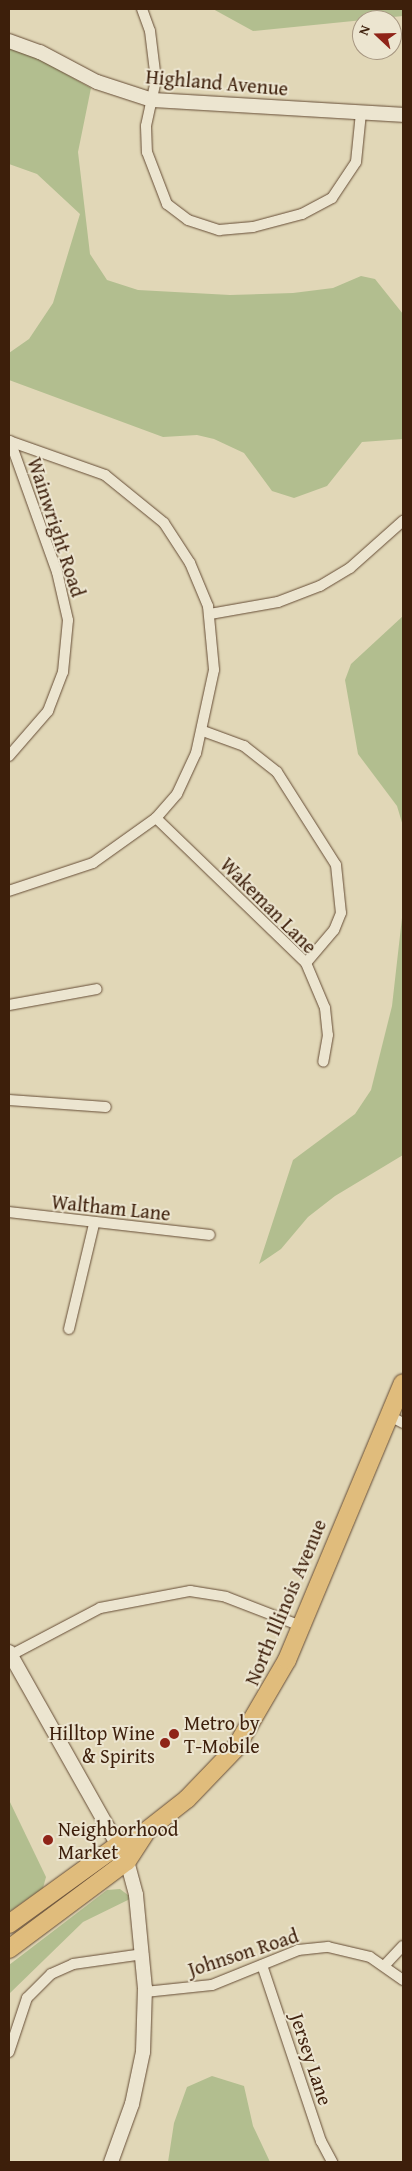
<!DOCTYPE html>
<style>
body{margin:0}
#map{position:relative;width:412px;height:2171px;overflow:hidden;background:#e1d7b7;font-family:"Gentium Book Plus",serif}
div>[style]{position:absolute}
.green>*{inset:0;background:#b2be8f}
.roads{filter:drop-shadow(0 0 1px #664d36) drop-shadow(0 0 1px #664d36)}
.street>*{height:10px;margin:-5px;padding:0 5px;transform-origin:5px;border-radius:5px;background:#ece5d0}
.secondary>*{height:14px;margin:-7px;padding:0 7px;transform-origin:7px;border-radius:7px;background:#ece5d0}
.highway>*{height:18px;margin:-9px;padding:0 9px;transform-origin:9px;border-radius:9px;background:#e0bc7c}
.dots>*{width:14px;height:14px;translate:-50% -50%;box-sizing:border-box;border:2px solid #ece5d0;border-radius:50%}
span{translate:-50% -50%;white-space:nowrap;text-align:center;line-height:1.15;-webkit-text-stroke:4px #ece5d0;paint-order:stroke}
.street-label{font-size:20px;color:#3d1f0b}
.poi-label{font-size:20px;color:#3d1f0b}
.left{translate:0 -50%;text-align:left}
.right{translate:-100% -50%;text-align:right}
.frame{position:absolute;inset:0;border:10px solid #3d1f0b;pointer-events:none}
.north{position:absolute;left:352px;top:10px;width:50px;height:50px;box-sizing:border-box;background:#ece5d0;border:1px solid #a69681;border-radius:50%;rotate:291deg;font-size:14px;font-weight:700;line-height:20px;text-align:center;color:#3d1f0b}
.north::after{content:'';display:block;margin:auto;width:18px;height:22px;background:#8f2418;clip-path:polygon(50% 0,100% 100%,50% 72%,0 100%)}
</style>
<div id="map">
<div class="green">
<i style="clip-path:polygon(213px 9px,403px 9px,403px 16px,253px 31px)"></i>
<i style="clip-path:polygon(9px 47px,21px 49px,91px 88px,78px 152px,90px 254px,107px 280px,138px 290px,230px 295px,293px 293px,333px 288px,361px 276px,375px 279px,403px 314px,403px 439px,362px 442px,327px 486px,294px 498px,272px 491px,244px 453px,214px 439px,197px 435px,163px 437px,9px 380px,9px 353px,29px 339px,53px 303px,80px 214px,37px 174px,9px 164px)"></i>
<i style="clip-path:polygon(403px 616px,403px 826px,397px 806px,358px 754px,345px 680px,351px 664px)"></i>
<i style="clip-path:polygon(403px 909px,403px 1155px,335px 1196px,308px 1217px,281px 1249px,259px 1264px,293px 1160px,355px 1114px,371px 1090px,392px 1006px)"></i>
<i style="clip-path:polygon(9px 1800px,46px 1877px,43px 1888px,9px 1912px)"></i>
<i style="clip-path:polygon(120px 1889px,132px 1898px,83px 1922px,9px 1994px,9px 1965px,107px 1890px)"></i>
<i style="clip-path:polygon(212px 2076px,244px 2086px,253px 2126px,270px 2162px,168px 2162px,174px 2123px,187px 2087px)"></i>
</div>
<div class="roads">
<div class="street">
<i style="left:142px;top:9px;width:23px;rotate:70deg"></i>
<i style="left:150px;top:31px;width:49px;rotate:83deg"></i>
<i style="left:156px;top:80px;width:47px;rotate:102.3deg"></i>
<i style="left:146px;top:126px;width:26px;rotate:88deg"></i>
<i style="left:147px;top:152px;width:56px;rotate:69deg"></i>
<i style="left:167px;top:204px;width:26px;rotate:37deg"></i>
<i style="left:188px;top:220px;width:33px;rotate:18deg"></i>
<i style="left:219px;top:230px;width:34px;rotate:-5deg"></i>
<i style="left:253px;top:227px;width:51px;rotate:-14.9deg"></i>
<i style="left:302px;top:214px;width:34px;rotate:-28deg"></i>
<i style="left:332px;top:198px;width:43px;rotate:-56.3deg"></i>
<i style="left:356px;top:162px;width:49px;rotate:-84.2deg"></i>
<i style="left:9px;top:441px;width:102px;rotate:19.5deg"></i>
<i style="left:105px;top:475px;width:76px;rotate:39.1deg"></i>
<i style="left:164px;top:523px;width:48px;rotate:57deg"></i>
<i style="left:190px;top:563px;width:47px;rotate:67.3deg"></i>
<i style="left:208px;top:606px;width:64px;rotate:84.6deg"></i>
<i style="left:214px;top:670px;width:85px;rotate:102.2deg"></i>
<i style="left:196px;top:753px;width:45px;rotate:114.9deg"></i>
<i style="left:177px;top:794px;width:32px;rotate:131deg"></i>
<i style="left:156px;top:818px;width:77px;rotate:144.5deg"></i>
<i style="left:93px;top:863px;width:89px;rotate:161.6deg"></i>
<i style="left:210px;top:614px;width:69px;rotate:-10deg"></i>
<i style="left:278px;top:602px;width:45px;rotate:-20.9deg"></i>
<i style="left:320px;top:586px;width:35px;rotate:-31deg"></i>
<i style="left:350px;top:568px;width:71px;rotate:-41.6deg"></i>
<i style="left:203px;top:731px;width:44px;rotate:20.1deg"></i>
<i style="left:244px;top:746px;width:42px;rotate:38.2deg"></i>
<i style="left:277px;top:772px;width:110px;rotate:57.6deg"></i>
<i style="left:336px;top:865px;width:48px;rotate:84.1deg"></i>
<i style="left:341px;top:913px;width:18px;rotate:112deg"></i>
<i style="left:334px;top:930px;width:43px;rotate:130.3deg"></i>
<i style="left:9px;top:756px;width:60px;rotate:-49.1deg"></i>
<i style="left:48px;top:711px;width:42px;rotate:-69deg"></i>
<i style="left:63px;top:672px;width:52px;rotate:-84.5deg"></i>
<i style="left:68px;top:620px;width:49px;rotate:-102.9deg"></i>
<i style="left:57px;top:572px;width:139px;rotate:-109.7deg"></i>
<i style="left:156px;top:818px;width:209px;rotate:44deg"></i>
<i style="left:306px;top:963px;width:49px;rotate:67.1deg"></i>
<i style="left:325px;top:1008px;width:27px;rotate:84deg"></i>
<i style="left:328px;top:1035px;width:27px;rotate:100deg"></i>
<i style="left:9px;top:1005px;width:89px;rotate:-10.3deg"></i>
<i style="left:9px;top:1100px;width:97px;rotate:4.1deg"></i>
<i style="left:9px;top:1212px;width:202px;rotate:6.5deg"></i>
<i style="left:69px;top:1329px;width:108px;rotate:-76.6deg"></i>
<i style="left:388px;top:1415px;width:17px;rotate:28deg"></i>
<i style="left:11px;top:1655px;width:101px;rotate:-27.8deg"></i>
<i style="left:100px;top:1608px;width:92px;rotate:-10.7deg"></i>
<i style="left:190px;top:1591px;width:36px;rotate:9deg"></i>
<i style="left:226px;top:1597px;width:80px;rotate:21.1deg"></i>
<i style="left:262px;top:1965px;width:186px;rotate:71.5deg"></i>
<i style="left:321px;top:2141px;width:24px;rotate:62deg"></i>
<i style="left:385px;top:1965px;width:26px;rotate:-47deg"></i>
<i style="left:145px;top:1992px;width:67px;rotate:-6deg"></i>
<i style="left:212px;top:1985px;width:93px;rotate:-22.1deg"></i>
<i style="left:298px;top:1950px;width:30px;rotate:-6deg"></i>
<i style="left:328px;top:1947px;width:43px;rotate:13.4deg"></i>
<i style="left:370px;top:1957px;width:40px;rotate:34.9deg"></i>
<i style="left:9px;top:2052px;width:57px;rotate:-71.6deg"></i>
<i style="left:27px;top:1998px;width:34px;rotate:-45deg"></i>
<i style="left:51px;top:1974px;width:24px;rotate:-24deg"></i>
<i style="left:73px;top:1964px;width:71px;rotate:-8.1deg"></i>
</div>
<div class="secondary">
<i style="left:9px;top:41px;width:33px;rotate:20deg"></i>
<i style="left:40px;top:52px;width:64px;rotate:27.8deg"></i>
<i style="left:97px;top:82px;width:58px;rotate:18.1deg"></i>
<i style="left:152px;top:100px;width:251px;rotate:3.4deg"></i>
<i style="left:9px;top:1652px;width:240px;rotate:60.6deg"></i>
<i style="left:127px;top:1861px;width:35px;rotate:75deg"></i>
<i style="left:136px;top:1895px;width:93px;rotate:84.5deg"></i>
<i style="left:145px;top:1988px;width:64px;rotate:91.8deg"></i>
<i style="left:143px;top:2052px;width:53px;rotate:101.9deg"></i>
<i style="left:132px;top:2104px;width:62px;rotate:109.9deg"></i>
</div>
<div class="highway">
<i style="left:9px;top:1924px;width:135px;rotate:-35.9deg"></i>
<i style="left:118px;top:1845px;width:30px;rotate:-26deg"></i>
<i style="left:145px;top:1832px;width:53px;rotate:-38.2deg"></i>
<i style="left:187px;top:1799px;width:69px;rotate:-46.2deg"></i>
<i style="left:235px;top:1749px;width:103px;rotate:-59.7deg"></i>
<i style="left:287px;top:1660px;width:300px;rotate:-67.3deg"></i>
<i style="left:9px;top:1949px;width:147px;rotate:-36.7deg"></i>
<i style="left:127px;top:1861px;width:33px;rotate:-57deg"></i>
</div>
</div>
<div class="dots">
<i style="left:174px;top:1734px;background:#8f2418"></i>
<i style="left:165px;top:1743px;background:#8f2418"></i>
<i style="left:48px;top:1840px;background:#8f2418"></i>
</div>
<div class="street-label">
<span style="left:217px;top:82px;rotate:5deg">Highland Avenue</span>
<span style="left:57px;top:527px;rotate:72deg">Wainwright Road</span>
<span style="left:269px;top:905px;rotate:45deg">Wakeman Lane</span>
<span style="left:111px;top:1207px;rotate:6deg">Waltham Lane</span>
<span style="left:285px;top:1602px;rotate:-67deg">North Illinois Avenue</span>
<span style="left:243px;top:1952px;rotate:-18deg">Johnson Road</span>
<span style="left:312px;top:2059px;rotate:72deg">Jersey Lane</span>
</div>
<div class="poi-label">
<span class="left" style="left:184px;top:1734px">Metro by<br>T-Mobile</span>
<span class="right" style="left:155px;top:1744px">Hilltop Wine<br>&amp; Spirits</span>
<span class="left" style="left:58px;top:1840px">Neighborhood<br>Market</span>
</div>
<div class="frame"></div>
<div class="north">N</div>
</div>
